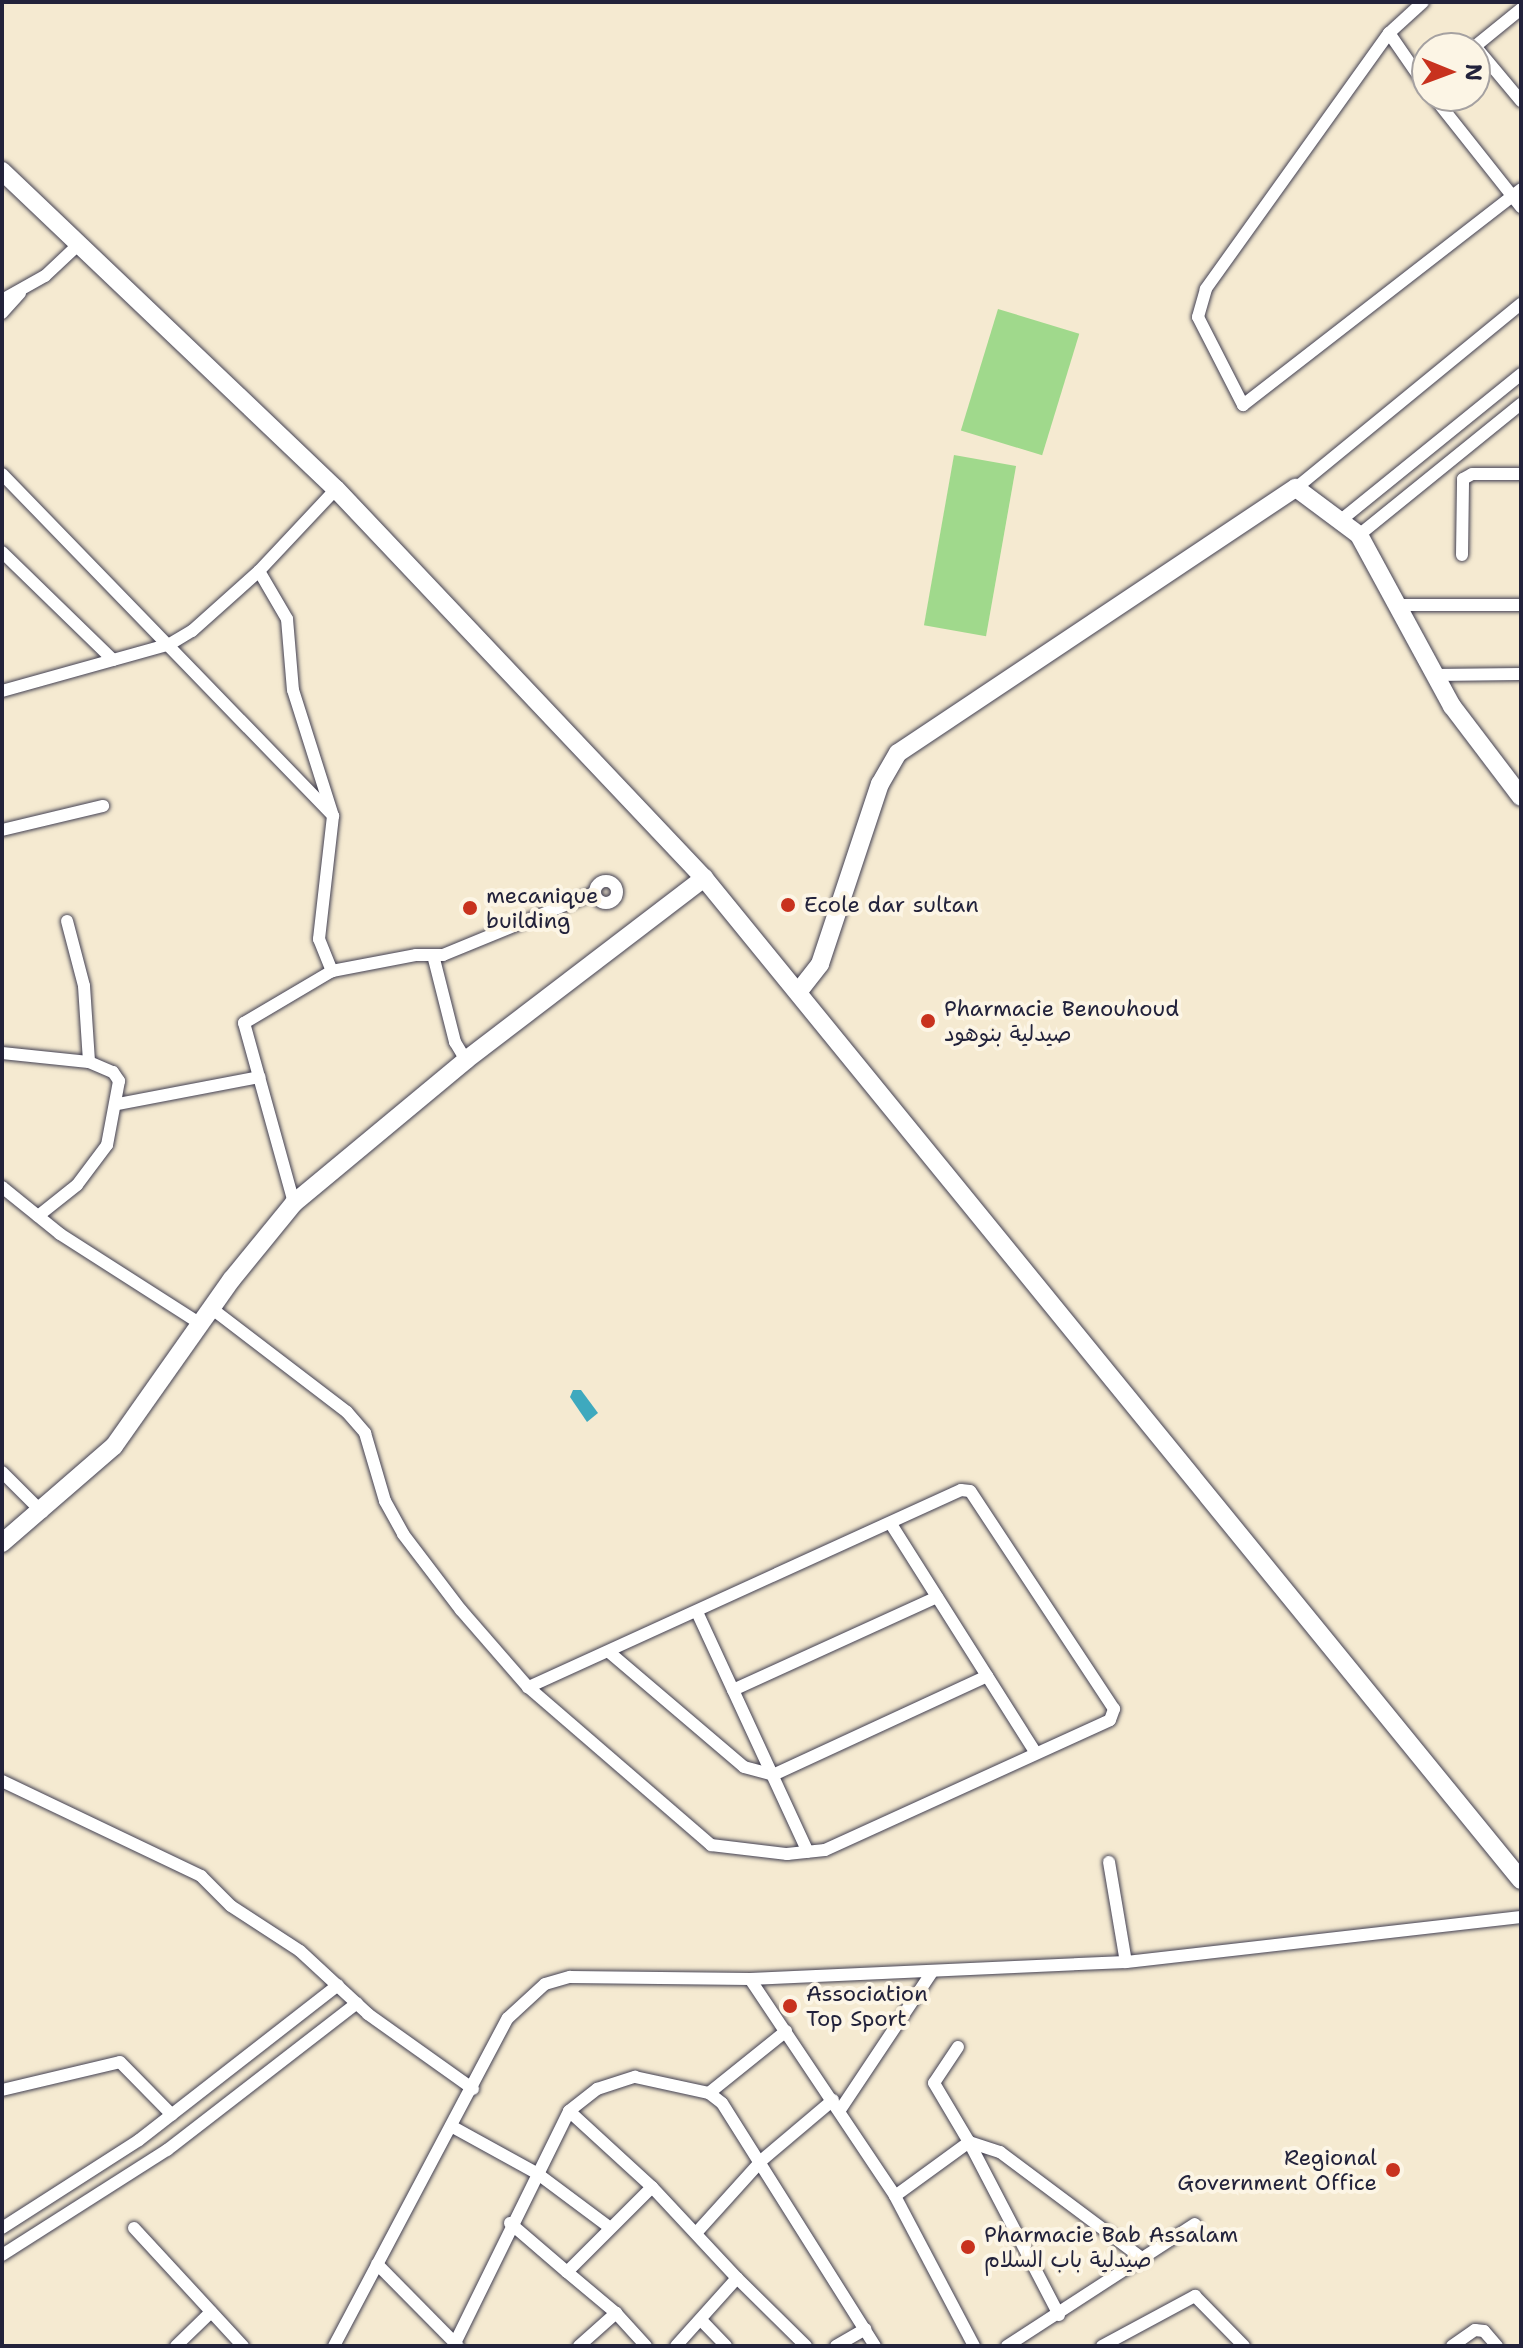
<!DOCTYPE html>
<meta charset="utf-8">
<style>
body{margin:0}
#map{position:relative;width:1523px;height:2348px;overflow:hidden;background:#f5ead1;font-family:"Shantell Sans","Playpen Sans Arabic",sans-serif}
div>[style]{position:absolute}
.green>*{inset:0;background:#a0d98c;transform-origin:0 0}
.water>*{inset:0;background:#3ea9be}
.roads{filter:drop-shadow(0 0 2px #424052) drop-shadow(0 0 2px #424052)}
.street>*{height:12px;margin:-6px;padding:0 6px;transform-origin:6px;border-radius:6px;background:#fff}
.street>.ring{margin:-6px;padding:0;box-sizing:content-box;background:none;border:12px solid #fff;border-radius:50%}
.secondary>*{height:18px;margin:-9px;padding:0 9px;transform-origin:9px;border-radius:9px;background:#fff}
.dots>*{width:22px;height:22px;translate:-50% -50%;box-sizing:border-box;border:4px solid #fcf5e5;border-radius:50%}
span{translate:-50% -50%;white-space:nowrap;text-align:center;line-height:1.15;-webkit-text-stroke:8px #fcf5e5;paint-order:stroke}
.poi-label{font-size:22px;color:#22223b}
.left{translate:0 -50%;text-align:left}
.right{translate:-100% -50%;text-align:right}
.frame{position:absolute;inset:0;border:4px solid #22223b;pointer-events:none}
.north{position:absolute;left:1411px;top:32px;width:80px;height:80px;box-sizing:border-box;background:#fcf5e5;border:2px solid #a5a1a1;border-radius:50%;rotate:91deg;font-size:22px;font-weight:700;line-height:32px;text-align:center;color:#22223b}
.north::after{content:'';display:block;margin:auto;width:28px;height:36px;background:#c8321e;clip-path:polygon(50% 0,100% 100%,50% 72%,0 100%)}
</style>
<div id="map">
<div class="green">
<i style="left:998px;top:309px;width:85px;height:127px;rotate:17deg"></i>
<i style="left:954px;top:455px;width:63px;height:173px;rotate:10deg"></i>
</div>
<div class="water">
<i style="clip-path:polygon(573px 1390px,581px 1390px,598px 1413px,587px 1422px,570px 1397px)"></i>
</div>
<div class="roads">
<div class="street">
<i style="left:1423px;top:2px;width:46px;rotate:137.6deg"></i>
<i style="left:1389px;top:33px;width:315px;rotate:125.6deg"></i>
<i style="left:1206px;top:289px;width:29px;rotate:106deg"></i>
<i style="left:1198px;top:317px;width:99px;rotate:62.9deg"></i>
<i style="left:1243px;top:405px;width:352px;rotate:-37.8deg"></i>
<i style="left:1389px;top:33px;width:67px;rotate:55.4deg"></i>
<i style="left:1475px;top:46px;width:72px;rotate:50.1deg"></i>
<i style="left:1473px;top:48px;width:62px;rotate:-39.1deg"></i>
<i style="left:1433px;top:96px;width:142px;rotate:51.6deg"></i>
<i style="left:2px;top:300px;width:49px;rotate:-29.2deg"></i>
<i style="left:45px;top:276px;width:45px;rotate:-43.2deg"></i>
<i style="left:2px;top:313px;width:27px;rotate:-48deg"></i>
<i style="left:2px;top:474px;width:476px;rotate:45.9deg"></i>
<i style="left:1296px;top:488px;width:291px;rotate:-39.3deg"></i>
<i style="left:1341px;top:520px;width:232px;rotate:-39deg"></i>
<i style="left:1359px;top:535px;width:208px;rotate:-39deg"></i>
<i style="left:2px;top:552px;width:155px;rotate:44.2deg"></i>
<i style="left:1462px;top:555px;width:76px;rotate:-89.2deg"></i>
<i style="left:1463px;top:479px;width:10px;rotate:-29deg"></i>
<i style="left:1472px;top:474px;width:49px"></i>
<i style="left:259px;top:571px;width:56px;rotate:59.7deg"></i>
<i style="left:287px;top:619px;width:71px;rotate:85.2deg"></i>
<i style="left:293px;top:690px;width:132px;rotate:72.4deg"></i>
<i style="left:333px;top:816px;width:124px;rotate:96.5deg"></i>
<i style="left:319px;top:939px;width:35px;rotate:68deg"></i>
<i style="left:1395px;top:605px;width:126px"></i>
<i style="left:1434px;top:675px;width:87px;rotate:-0.7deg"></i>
<i style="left:2px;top:691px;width:174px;rotate:-15.6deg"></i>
<i style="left:170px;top:644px;width:26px;rotate:-31deg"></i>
<i style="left:192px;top:631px;width:90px;rotate:-41.8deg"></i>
<i style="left:259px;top:571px;width:112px;rotate:-46.8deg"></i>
<i style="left:2px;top:830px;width:104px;rotate:-13.4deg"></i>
<i class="ring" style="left:595px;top:881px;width:10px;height:10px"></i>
<i style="left:67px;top:921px;width:67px;rotate:75.3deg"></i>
<i style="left:84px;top:986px;width:76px;rotate:86.2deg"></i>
<i style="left:433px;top:955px;width:90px;rotate:75.8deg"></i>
<i style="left:455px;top:1042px;width:21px;rotate:59deg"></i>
<i style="left:2px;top:1053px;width:87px;rotate:5.9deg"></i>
<i style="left:89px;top:1062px;width:26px;rotate:23deg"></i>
<i style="left:113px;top:1072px;width:11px;rotate:56deg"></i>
<i style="left:119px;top:1081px;width:65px;rotate:100.6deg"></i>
<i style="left:107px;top:1145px;width:50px;rotate:126.9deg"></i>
<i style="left:77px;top:1185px;width:50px;rotate:141.5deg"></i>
<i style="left:118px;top:1104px;width:144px;rotate:-10.8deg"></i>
<i style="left:2px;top:1187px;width:75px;rotate:39deg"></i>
<i style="left:60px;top:1234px;width:167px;rotate:32.6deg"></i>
<i style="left:294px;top:1203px;width:187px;rotate:-105.5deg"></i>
<i style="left:244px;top:1023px;width:102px;rotate:-30.6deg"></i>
<i style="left:332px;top:971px;width:86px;rotate:-10.8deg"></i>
<i style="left:416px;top:955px;width:27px"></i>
<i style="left:443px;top:955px;width:163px;rotate:-22.3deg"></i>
<i style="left:211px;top:1308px;width:171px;rotate:37.4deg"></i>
<i style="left:347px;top:1412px;width:28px;rotate:49deg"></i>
<i style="left:365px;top:1433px;width:71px;rotate:73.6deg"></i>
<i style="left:385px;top:1501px;width:38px;rotate:61deg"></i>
<i style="left:403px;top:1534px;width:96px;rotate:52.7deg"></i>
<i style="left:461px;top:1610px;width:102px;rotate:49deg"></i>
<i style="left:528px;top:1687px;width:242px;rotate:40.8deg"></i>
<i style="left:711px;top:1845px;width:77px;rotate:6.8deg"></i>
<i style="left:787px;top:1854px;width:38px;rotate:-6deg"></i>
<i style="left:825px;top:1850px;width:313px;rotate:-24.5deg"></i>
<i style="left:1110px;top:1720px;width:12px;rotate:-70deg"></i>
<i style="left:1114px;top:1709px;width:261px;rotate:-123.4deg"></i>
<i style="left:970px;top:1491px;width:9px;rotate:-174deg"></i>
<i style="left:961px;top:1490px;width:476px;rotate:155.5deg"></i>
<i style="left:2px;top:1472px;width:57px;rotate:45deg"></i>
<i style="left:891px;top:1524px;width:271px;rotate:57.7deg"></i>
<i style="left:697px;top:1612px;width:264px;rotate:65.2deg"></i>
<i style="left:609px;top:1652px;width:177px;rotate:40.4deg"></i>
<i style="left:744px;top:1767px;width:30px;rotate:15deg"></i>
<i style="left:773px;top:1775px;width:236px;rotate:-24.8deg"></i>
<i style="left:733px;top:1690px;width:224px;rotate:-24.5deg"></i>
<i style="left:2px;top:1781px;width:221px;rotate:25.5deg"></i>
<i style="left:201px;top:1876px;width:42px;rotate:45deg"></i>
<i style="left:231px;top:1906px;width:82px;rotate:33.1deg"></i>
<i style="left:300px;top:1951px;width:93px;rotate:42.8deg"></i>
<i style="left:368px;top:2014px;width:129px;rotate:35.5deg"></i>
<i style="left:1109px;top:1862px;width:101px;rotate:80.4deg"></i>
<i style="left:750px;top:1979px;width:261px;rotate:56.2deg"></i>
<i style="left:895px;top:2196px;width:170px;rotate:62.2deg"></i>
<i style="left:958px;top:2047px;width:43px;rotate:123.7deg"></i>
<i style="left:934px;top:2083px;width:69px;rotate:59.3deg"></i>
<i style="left:969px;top:2142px;width:33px;rotate:18deg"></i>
<i style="left:1000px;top:2152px;width:179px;rotate:36.8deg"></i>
<i style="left:2px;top:2090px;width:121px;rotate:-13.3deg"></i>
<i style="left:120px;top:2062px;width:74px;rotate:45.5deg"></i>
<i style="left:709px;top:2093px;width:99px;rotate:-38.8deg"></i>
<i style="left:840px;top:2110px;width:166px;rotate:-56.3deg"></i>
<i style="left:569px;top:2111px;width:113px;rotate:42.5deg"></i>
<i style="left:451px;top:2126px;width:99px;rotate:28.9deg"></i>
<i style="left:538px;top:2174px;width:89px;rotate:36.7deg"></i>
<i style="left:895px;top:2196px;width:92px;rotate:-36.1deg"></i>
<i style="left:969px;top:2142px;width:195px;rotate:62.5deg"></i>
<i style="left:510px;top:2223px;width:75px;rotate:40.7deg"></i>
<i style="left:2px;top:2228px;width:163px;rotate:-32.7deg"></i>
<i style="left:139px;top:2140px;width:252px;rotate:-37.9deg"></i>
<i style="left:134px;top:2228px;width:161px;rotate:47.3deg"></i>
<i style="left:697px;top:2232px;width:97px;rotate:-47.9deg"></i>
<i style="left:762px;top:2160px;width:93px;rotate:-40.2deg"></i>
<i style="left:2px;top:2255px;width:196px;rotate:-32.5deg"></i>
<i style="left:167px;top:2150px;width:240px;rotate:-37.7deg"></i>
<i style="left:377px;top:2264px;width:115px;rotate:45.4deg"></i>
<i style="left:737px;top:2278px;width:97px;rotate:44.6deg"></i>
<i style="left:701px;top:2320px;width:36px;rotate:46deg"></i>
<i style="left:455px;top:2343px;width:258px;rotate:-63.8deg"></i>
<i style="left:569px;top:2111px;width:36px;rotate:-38deg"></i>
<i style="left:597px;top:2089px;width:40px;rotate:-18deg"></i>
<i style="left:635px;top:2077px;width:76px;rotate:12.2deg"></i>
<i style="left:709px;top:2093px;width:16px;rotate:38deg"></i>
<i style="left:722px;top:2103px;width:287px;rotate:57.8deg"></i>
<i style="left:176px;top:2346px;width:49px;rotate:-44.2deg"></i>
<i style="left:334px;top:2346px;width:371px;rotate:-62.1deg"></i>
<i style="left:508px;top:2018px;width:50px;rotate:-42.6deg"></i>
<i style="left:545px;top:1984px;width:26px;rotate:-16deg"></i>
<i style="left:570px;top:1977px;width:180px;rotate:0.6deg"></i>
<i style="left:750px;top:1979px;width:376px;rotate:-2.6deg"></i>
<i style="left:1126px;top:1962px;width:398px;rotate:-6.5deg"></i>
<i style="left:579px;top:2346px;width:50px;rotate:-41.7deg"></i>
<i style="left:646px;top:2346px;width:45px;rotate:-132.3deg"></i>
<i style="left:616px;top:2313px;width:64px;rotate:-140.1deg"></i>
<i style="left:567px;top:2272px;width:120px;rotate:-45deg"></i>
<i style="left:652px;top:2187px;width:125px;rotate:47deg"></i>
<i style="left:737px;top:2278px;width:91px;rotate:131.9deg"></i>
<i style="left:836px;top:2346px;width:34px;rotate:-30deg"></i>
<i style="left:1007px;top:2346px;width:224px;rotate:-33deg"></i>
<i style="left:1102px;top:2346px;width:106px;rotate:-28.3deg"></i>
<i style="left:1195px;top:2296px;width:70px;rotate:45.6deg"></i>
<i style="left:1452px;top:2346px;width:28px;rotate:-35deg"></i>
<i style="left:1475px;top:2330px;width:9px;rotate:6deg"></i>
<i style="left:1484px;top:2331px;width:20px;rotate:49deg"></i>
</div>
<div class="secondary">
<i style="left:2px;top:171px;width:461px;rotate:43.6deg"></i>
<i style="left:336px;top:489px;width:535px;rotate:46.59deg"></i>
<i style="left:704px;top:878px;width:1293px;rotate:50.81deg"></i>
<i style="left:799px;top:991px;width:34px;rotate:-52deg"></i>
<i style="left:820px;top:964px;width:190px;rotate:-71.6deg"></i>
<i style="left:880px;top:784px;width:36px;rotate:-60deg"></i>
<i style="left:898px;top:753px;width:478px;rotate:-33.7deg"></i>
<i style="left:1296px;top:488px;width:79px;rotate:36.7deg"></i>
<i style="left:1359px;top:535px;width:195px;rotate:61.5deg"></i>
<i style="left:1452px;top:706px;width:114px;rotate:52.8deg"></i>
<i style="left:2px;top:1543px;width:148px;rotate:-40.9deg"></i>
<i style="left:114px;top:1446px;width:204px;rotate:-54.8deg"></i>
<i style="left:232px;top:1279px;width:98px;rotate:-50.8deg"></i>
<i style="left:294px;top:1203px;width:224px;rotate:-39.7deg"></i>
<i style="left:466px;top:1060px;width:300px;rotate:-37.4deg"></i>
</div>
</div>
<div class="dots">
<i style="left:788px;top:905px;background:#c8321e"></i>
<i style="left:470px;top:908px;background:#c8321e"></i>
<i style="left:928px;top:1021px;background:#c8321e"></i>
<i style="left:790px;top:2006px;background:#c8321e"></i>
<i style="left:1393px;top:2170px;background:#c8321e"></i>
<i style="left:968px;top:2247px;background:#c8321e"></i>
</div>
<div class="poi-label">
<span class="left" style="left:486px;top:908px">mecanique<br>building</span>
<span class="left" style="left:804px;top:905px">Ecole dar sultan</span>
<span class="left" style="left:944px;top:1021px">Pharmacie Benouhoud<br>صيدلية بنوهود</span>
<span class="left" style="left:806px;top:2006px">Association<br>Top Sport</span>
<span class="right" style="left:1377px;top:2170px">Regional<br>Government Office</span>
<span class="left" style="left:984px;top:2247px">Pharmacie Bab Assalam<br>صيدلية باب السلام</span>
</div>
<div class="frame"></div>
<div class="north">N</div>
</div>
